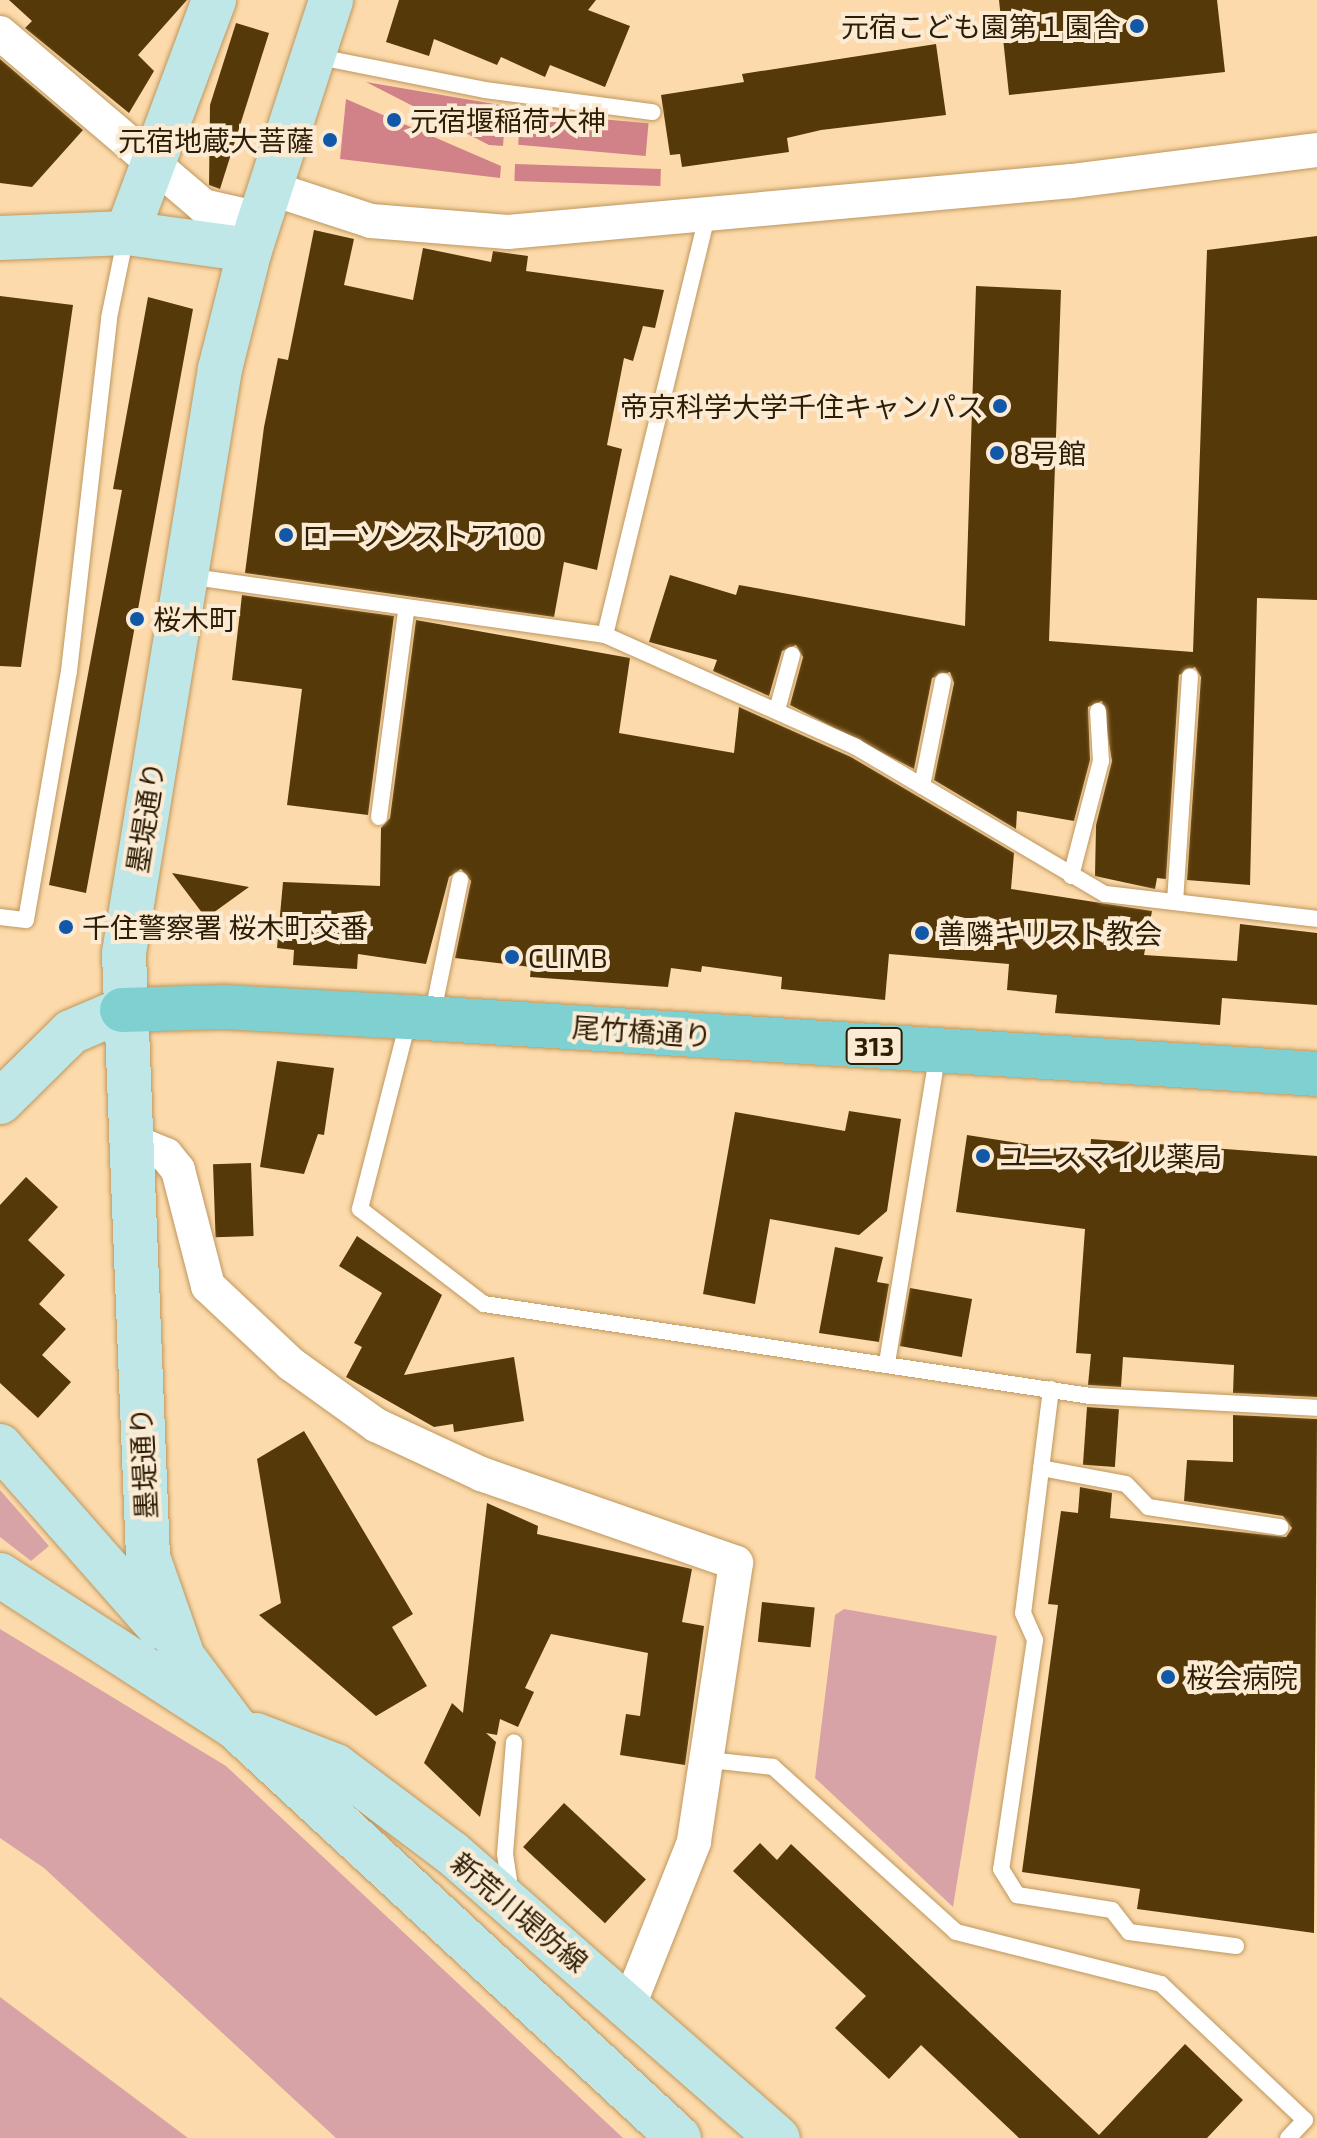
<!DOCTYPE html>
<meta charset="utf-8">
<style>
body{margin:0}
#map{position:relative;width:1317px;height:2138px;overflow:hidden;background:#fddaab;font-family:"Exo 2","Noto Sans JP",sans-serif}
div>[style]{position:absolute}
.green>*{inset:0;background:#d8a3a6}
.forest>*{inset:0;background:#d18288;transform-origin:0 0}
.building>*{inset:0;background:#553909;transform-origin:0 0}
.roads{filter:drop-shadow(0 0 2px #bf975d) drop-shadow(0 0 2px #bf975d)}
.lane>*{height:16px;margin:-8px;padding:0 8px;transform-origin:8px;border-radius:8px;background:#fff}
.street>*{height:34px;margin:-17px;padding:0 17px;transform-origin:17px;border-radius:17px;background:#fff}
.secondary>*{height:44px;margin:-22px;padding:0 22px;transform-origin:22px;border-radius:22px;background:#bfe7e8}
.primary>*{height:44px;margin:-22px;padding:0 22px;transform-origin:22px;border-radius:22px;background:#7fd0d0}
.dots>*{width:22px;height:22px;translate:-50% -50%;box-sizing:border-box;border:4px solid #fcebd4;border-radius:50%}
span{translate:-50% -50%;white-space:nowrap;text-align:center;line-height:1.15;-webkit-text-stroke:8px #fcebd4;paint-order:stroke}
.shield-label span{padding:2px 6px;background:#fcebd4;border:2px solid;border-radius:6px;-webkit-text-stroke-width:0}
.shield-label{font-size:26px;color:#2d1d05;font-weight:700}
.poi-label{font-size:28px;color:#2d1d05}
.right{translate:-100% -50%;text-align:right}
.left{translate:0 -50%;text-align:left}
.street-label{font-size:28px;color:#2d1d05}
</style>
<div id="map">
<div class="green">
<i style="clip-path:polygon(0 1490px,49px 1546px,31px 1561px,0 1537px)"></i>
<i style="clip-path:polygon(844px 1609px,997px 1636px,953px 1907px,815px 1778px,835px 1615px)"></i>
<i style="clip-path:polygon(0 1629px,226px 1766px,623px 2138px,336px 2138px,44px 1868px,0 1838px)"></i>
<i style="clip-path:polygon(0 1997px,188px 2138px,0 2138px)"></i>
</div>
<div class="forest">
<i style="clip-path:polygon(366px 82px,506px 106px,503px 146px,489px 145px)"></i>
<i style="clip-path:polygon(346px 99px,501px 166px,500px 178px,340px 159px)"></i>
<i style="left:521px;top:112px;width:128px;height:33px;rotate:5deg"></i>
<i style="left:515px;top:164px;width:146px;height:17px;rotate:2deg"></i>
</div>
<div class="building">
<i style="clip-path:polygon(9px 0,187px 0,138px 55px,154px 71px,129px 113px,25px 28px,32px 21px)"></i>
<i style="clip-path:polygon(399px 0,596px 0,588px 10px,630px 26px,605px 87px,550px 65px,545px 77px,501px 57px,497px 65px,434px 39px,429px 56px,386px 42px)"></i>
<i style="clip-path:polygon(999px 0,1217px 0,1225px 72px,1009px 95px)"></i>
<i style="clip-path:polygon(236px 23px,269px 33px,220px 189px,209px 185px,210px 105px)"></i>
<i style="clip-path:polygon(936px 44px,946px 115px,821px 130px,787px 138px,789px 152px,682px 167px,680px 154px,670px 155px,661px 95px,744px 82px,742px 74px)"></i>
<i style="clip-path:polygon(0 59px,83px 130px,32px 187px,0 183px)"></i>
<i style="clip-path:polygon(314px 230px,354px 239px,344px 285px,413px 300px,423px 248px,491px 262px,493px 251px,528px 256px,526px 271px,664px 290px,655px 328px,643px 326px,633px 361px,624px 358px,607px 445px,622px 449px,597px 570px,564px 562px,554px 617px,245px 573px,264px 427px,278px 358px,288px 360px)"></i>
<i style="clip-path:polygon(1317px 236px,1317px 600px,1257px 598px,1250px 885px,1187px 880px,1201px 677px,1195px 667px,1179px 675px,1166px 879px,1157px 878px,1155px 889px,1095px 876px,1096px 825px,1112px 761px,1102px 701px,1088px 707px,1090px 760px,1074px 821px,1017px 811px,1016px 829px,934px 780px,954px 683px,950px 672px,932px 678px,914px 769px,790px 705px,803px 657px,796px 645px,782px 651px,769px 696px,713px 671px,717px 660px,649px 642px,670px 575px,736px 595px,739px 585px,965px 626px,976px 286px,1061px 290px,1049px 641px,1193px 652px,1207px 250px)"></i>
<i style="clip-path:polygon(0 296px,73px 305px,21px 667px,0 666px)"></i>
<i style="clip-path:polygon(148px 297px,193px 309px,86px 893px,49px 885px,122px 490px,113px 489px)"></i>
<i style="clip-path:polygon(242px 595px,394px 616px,368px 815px,287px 805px,302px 689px,232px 680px)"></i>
<i style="clip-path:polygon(416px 620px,630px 658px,619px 733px,734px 753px,739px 707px,851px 757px,1014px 853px,1011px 889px,1152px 911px,1144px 955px,1237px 961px,1240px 924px,1317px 933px,1317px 1005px,1222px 998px,1220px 1025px,1055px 1013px,1057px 995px,1007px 990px,1009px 964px,889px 954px,885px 1000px,781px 989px,782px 977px,702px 966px,701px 972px,671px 968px,668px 987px,530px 977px,531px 967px,455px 958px,471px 881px,461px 869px,449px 877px,426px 964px,358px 954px,357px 969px,293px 965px,294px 950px,277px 948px,283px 882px,380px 886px,381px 828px,390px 818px)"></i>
<i style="clip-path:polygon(172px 873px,249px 887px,206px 918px)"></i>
<i style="clip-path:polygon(277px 1061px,334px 1068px,324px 1135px,318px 1134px,304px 1174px,260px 1167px)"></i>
<i style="clip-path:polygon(849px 1111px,901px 1119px,887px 1211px,859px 1235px,770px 1219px,755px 1304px,703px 1294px,735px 1112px,845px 1131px)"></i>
<i style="clip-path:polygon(967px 1135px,1090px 1154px,1091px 1139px,1317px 1156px,1317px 1397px,1233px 1393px,1234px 1365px,1123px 1357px,1121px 1387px,1088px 1385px,1091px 1354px,1076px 1353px,1085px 1229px,956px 1212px)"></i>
<i style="left:251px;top:1163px;width:73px;height:38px;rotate:88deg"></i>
<i style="clip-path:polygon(26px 1177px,58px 1207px,28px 1240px,65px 1275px,39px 1304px,66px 1329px,42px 1355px,71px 1382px,38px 1418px,0 1383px,0 1205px)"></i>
<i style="clip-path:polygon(357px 1236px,442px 1295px,404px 1375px,514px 1357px,524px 1421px,454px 1432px,453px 1424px,434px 1427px,346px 1377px,362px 1347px,354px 1343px,382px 1293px,339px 1266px)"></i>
<i style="clip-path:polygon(835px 1247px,883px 1257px,877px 1282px,889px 1284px,879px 1342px,819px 1333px)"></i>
<i style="left:910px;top:1288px;width:63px;height:59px;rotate:10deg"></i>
<i style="left:1087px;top:1407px;width:32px;height:58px;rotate:4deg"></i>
<i style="clip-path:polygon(1233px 1415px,1317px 1419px,1314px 1933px,1137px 1909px,1140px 1889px,1022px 1872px,1058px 1605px,1048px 1604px,1061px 1511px,1078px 1513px,1080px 1487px,1112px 1493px,1110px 1518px,1286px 1537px,1292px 1528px,1283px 1516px,1184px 1501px,1187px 1460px,1233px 1462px)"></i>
<i style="clip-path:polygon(304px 1431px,413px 1614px,392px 1627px,427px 1686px,376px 1716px,259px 1615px,281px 1603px,257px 1459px)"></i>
<i style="clip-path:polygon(487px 1503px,538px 1526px,537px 1534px,692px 1569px,682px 1622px,704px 1626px,685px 1765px,620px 1755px,626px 1714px,640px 1716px,648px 1653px,551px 1634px,525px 1688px,534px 1692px,518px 1727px,500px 1719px,497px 1735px,486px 1733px,496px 1742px,480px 1817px,424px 1763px,452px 1703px,463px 1713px)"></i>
<i style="left:762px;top:1602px;width:53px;height:40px;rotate:6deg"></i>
<i style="left:564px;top:1803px;width:112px;height:60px;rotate:43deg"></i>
<i style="clip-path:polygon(760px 1843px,777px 1860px,791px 1844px,1099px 2135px,1185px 2044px,1243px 2100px,1207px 2138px,1019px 2138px,921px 2045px,889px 2079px,835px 2028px,866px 1996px,733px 1871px)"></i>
</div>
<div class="roads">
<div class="lane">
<i style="left:314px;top:56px;width:174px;rotate:11.2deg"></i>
<i style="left:485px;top:90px;width:169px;rotate:7.5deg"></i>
<i style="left:186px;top:576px;width:423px;rotate:8deg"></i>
<i style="left:605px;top:635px;width:275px;rotate:24deg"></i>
<i style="left:856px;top:747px;width:289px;rotate:30.6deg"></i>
<i style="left:1105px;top:894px;width:213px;rotate:6.7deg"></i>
<i style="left:605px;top:635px;width:430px;rotate:-76.3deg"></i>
<i style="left:777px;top:710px;width:57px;rotate:-74.7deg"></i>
<i style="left:922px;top:786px;width:107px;rotate:-78.7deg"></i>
<i style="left:379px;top:817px;width:208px;rotate:-82.5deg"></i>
<i style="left:1071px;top:876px;width:119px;rotate:-75.4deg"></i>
<i style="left:1101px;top:761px;width:50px;rotate:-93.4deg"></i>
<i style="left:1175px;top:902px;width:226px;rotate:-86.2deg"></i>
<i style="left:0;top:917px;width:26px;rotate:7deg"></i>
<i style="left:26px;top:920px;width:253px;rotate:-80.2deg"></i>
<i style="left:69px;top:671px;width:355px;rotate:-83.5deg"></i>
<i style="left:109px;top:318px;width:85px;rotate:-78.4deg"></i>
<i style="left:432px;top:1017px;width:140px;rotate:-78.4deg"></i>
<i style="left:409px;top:1018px;width:197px;rotate:104.4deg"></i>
<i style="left:360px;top:1209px;width:156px;rotate:37.5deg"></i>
<i style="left:484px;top:1304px;width:613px;rotate:8.63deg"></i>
<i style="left:1090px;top:1396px;width:227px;rotate:3deg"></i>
<i style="left:887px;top:1363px;width:314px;rotate:-80.7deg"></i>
<i style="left:1051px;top:1389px;width:226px;rotate:97.1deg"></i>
<i style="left:1023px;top:1613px;width:30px;rotate:66deg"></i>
<i style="left:1035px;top:1640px;width:232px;rotate:98.4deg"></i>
<i style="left:1001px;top:1869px;width:31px;rotate:58deg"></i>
<i style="left:1017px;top:1895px;width:96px;rotate:9deg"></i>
<i style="left:1112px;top:1910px;width:28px;rotate:52deg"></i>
<i style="left:1129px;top:1932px;width:108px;rotate:7.5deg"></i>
<i style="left:1041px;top:1468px;width:86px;rotate:10.7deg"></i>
<i style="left:1126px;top:1484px;width:32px;rotate:46deg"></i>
<i style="left:1148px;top:1507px;width:134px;rotate:8.6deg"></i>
<i style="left:709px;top:1760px;width:64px;rotate:6.2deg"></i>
<i style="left:773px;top:1767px;width:246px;rotate:42deg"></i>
<i style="left:956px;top:1932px;width:211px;rotate:14.2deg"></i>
<i style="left:1161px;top:1984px;width:198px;rotate:43.4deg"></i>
<i style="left:1305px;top:2120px;width:25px;rotate:133deg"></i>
<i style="left:511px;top:1894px;width:40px;rotate:-98.5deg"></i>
<i style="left:505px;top:1854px;width:112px;rotate:-85.4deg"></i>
</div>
<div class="street">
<i style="left:0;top:33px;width:267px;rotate:40.4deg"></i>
<i style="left:203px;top:206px;width:58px;rotate:12.8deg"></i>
<i style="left:270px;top:188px;width:106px;rotate:18.1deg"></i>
<i style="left:371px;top:221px;width:137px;rotate:4.6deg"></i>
<i style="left:508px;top:232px;width:566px;rotate:-5.17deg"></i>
<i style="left:1072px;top:181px;width:247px;rotate:-7.2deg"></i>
<i style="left:127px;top:1139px;width:42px;rotate:22.3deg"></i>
<i style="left:166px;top:1155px;width:19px;rotate:51deg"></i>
<i style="left:178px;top:1170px;width:120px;rotate:75.5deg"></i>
<i style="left:208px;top:1286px;width:114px;rotate:43.2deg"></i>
<i style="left:291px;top:1364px;width:105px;rotate:35.7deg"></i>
<i style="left:376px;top:1425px;width:116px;rotate:25deg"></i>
<i style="left:481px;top:1474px;width:270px;rotate:19.2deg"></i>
<i style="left:736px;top:1563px;width:282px;rotate:98.6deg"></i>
<i style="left:694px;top:1842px;width:175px;rotate:111.7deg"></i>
</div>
<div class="secondary">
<i style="left:127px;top:233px;width:249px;rotate:-69.5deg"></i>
<i style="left:0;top:238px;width:127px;rotate:-2.3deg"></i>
<i style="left:127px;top:233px;width:124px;rotate:7.9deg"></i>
<i style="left:0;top:1102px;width:100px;rotate:-44.6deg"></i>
<i style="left:71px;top:1032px;width:56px;rotate:-23.3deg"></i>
<i style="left:0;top:1446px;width:241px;rotate:48.7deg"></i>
<i style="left:0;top:1575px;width:280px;rotate:32.9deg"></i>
<i style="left:235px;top:1727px;width:605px;rotate:42.79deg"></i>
<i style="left:235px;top:1727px;width:87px;rotate:-126.6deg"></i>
<i style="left:183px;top:1657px;width:106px;rotate:-109.3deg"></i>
<i style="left:148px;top:1557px;width:604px;rotate:-92.28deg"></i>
<i style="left:124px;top:953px;width:592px;rotate:-80.67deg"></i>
<i style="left:220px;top:369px;width:123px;rotate:-75.9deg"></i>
<i style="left:250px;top:250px;width:263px;rotate:-72deg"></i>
<i style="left:256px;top:1735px;width:86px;rotate:21.2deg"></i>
<i style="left:336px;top:1766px;width:145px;rotate:36.9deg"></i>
<i style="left:452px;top:1853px;width:433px;rotate:41.2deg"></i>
</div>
<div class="primary">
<i style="left:122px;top:1010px;width:101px;rotate:-1.7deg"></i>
<i style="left:223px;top:1007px;width:186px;rotate:3.1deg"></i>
<i style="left:409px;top:1017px;width:910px;rotate:3.59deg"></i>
</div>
</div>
<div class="dots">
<i style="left:1137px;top:26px;background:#1258a8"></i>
<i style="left:394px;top:120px;background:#1258a8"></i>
<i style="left:330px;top:140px;background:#1258a8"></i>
<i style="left:1000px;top:406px;background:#1258a8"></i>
<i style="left:997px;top:453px;background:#1258a8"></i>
<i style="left:286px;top:535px;background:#1258a8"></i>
<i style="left:137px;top:619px;background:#1258a8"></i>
<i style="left:66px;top:927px;background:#1258a8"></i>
<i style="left:922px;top:933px;background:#1258a8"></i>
<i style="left:512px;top:957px;background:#1258a8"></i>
<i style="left:983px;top:1156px;background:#1258a8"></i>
<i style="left:1168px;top:1677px;background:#1258a8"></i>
</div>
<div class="shield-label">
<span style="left:874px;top:1046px">313</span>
</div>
<div class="poi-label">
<span class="right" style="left:1121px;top:26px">元宿こども園第１園舎</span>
<span class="left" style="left:410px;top:120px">元宿堰稲荷大神</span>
<span class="right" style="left:314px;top:140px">元宿地蔵大菩薩</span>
<span class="right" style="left:984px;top:406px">帝京科学大学千住キャンパス</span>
<span class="left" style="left:1013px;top:453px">8号館</span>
<span class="left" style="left:302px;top:535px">ローソンストア100</span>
<span class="left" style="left:153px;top:619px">桜木町</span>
<span class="left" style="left:82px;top:927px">千住警察署 桜木町交番</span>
<span class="left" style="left:938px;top:933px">善隣キリスト教会</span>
<span class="left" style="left:528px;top:957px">CLIMB</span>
<span class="left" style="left:999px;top:1156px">ユニスマイル薬局</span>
<span class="left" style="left:1186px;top:1677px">桜会病院</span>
</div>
<div class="street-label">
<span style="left:145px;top:817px;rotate:-81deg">墨堤通り</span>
<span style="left:642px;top:1031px;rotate:4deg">尾竹橋通り</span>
<span style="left:143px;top:1463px;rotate:-93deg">墨堤通り</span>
<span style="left:520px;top:1912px;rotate:40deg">新荒川堤防線</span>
</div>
</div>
